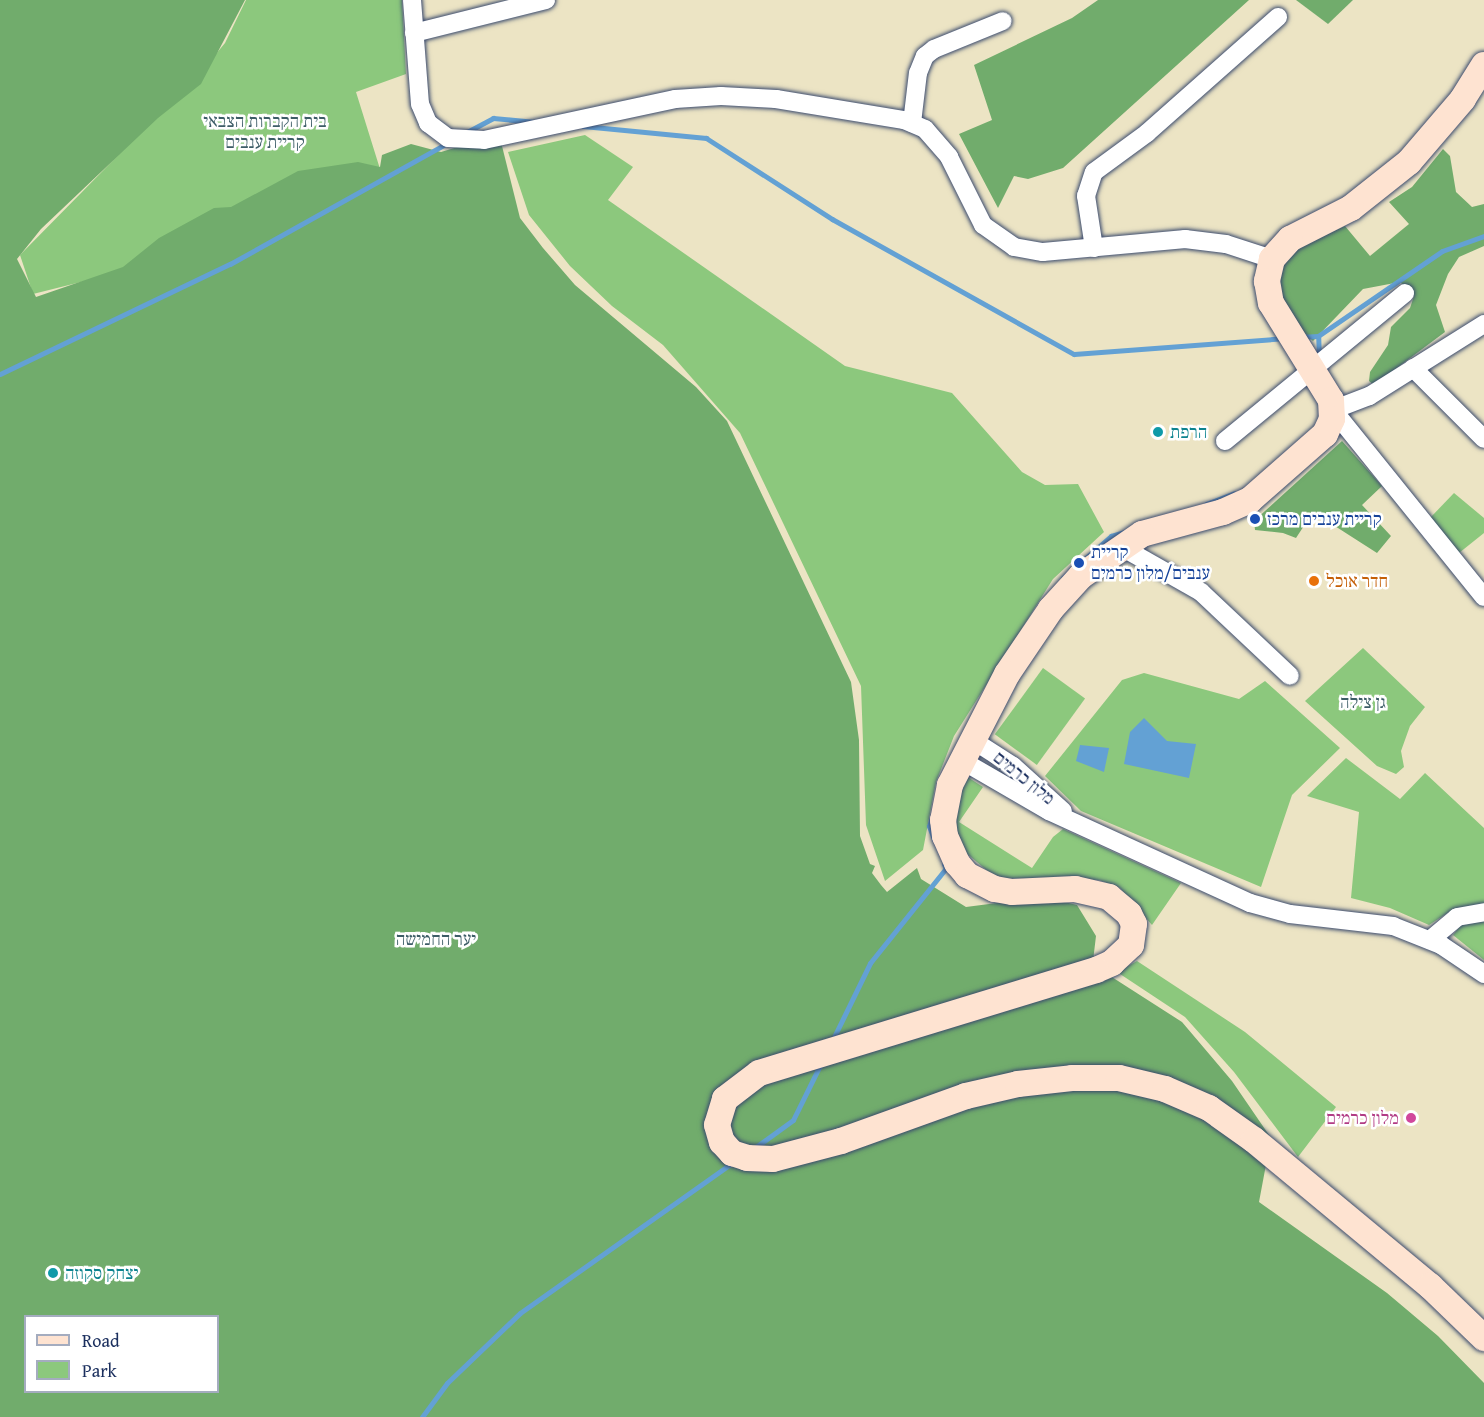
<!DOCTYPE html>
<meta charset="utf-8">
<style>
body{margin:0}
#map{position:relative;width:1484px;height:1417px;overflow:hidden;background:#ece4c4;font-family:"Gentium Book Plus","Frank Ruhl Libre",serif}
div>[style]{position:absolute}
.green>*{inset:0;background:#8cc87d;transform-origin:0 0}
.forest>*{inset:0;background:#71ac6c}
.water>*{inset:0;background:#63a1d4}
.stream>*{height:5px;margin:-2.5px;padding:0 2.5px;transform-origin:2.5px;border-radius:2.5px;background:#63a1d4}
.roads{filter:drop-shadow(0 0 2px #3a4a6d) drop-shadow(0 0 2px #3a4a6d)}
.minor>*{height:18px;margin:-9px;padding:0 9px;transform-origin:9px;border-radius:9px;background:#fff}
.secondary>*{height:26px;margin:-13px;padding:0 13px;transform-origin:13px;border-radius:13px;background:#fee3d1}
.dots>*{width:16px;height:16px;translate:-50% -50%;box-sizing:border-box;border:3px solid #fff;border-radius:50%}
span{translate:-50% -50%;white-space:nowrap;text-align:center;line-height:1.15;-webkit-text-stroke:5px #fff;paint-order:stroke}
.park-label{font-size:18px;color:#3d5d67}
.culture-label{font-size:18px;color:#0d838f}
.left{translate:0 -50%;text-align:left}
.transit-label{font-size:18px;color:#164399}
.food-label{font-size:18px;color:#c56008}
.street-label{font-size:18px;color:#1b2f5e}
.hotel-label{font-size:18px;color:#b23c85}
.right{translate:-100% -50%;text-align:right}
.legend{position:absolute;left:24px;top:1315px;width:195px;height:78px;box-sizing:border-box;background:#fff;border:2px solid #a4acbf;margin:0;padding:8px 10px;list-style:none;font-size:18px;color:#1b2f5e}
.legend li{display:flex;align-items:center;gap:12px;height:30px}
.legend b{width:30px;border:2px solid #a4acbf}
</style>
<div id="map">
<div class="green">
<i style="clip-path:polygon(246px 0,402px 0,406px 74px,356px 92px,380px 169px,141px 267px,33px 294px,20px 255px,206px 66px,225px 43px)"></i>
<i style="clip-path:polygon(585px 135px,633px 167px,608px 200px,845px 366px,952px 393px,1022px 472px,1045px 485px,1078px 484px,1104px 532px,1053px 579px,954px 736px,936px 782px,923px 850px,885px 881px,866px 825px,861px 686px,740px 433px,663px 345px,612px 306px,570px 266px,529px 215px,508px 152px)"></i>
<i style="clip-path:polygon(1454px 493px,1484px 518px,1484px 533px,1459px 553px,1430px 518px)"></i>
<i style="clip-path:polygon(1363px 648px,1425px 707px,1410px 726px,1401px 751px,1404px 767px,1396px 774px,1377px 766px,1305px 701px)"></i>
<i style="left:1043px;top:668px;width:52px;height:82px;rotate:36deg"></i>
<i style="clip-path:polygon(1144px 673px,1239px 699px,1265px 681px,1340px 748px,1292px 795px,1261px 887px,1081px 811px,1045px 776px,1122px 680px)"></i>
<i style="clip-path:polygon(1346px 758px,1400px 799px,1425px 773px,1484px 828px,1484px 904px,1449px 912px,1429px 925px,1390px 908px,1351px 898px,1359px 812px,1307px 796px)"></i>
<i style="clip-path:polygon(966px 776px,983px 787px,959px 822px,1032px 868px,1053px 837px,1063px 829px,1181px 883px,1152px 925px,1120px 888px,1099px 880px,996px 878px,965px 852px,956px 830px,955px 815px)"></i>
<i style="clip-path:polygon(1484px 921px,1484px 960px,1453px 935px,1462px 924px)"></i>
<i style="clip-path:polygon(1137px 961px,1245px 1032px,1336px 1107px,1298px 1157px,1234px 1072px,1185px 1017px,1117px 972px)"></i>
</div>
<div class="forest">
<i style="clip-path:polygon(evenodd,0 0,245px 0,201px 84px,158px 118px,41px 229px,17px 259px,36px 297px,123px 267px,159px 238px,214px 208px,231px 207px,298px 171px,358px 162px,380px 167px,382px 155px,411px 144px,441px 152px,461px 146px,501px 142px,520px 218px,543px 248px,575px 285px,696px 387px,727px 421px,851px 682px,859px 740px,860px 836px,870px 864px,875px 866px,872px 873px,881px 885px,887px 892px,917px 868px,921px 879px,966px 907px,1044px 897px,1077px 905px,1096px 936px,1093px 961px,1104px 972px,1182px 1022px,1232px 1081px,1271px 1138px,1259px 1202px,1387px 1293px,1438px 1336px,1484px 1383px,1484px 1417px,0 1417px,0 0,26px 1316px,218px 1316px,218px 1392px,26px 1392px,26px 1316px)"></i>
<i style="clip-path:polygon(1098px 0,1249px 0,1063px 168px,1028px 179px,1014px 176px,998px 208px,959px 134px,992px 120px,974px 65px,1072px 18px)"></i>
<i style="clip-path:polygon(1296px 0,1353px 0,1328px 24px)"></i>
<i style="clip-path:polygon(1443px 149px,1450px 156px,1456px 192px,1472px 207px,1484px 204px,1484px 246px,1459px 257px,1448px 274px,1436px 305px,1445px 332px,1374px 385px,1369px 381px,1370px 372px,1388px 345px,1391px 327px,1410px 308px,1414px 296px,1400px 282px,1363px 289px,1313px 341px,1293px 322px,1279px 295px,1279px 271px,1285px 257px,1303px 245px,1345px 226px,1370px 256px,1409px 224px,1389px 202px,1412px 187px)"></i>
<i style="clip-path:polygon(1342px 441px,1382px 486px,1362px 505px,1391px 536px,1377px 553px,1313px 512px,1296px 538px,1283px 533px,1255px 530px,1254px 521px)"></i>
</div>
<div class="water">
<i style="clip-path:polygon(1144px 718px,1167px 741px,1196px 744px,1189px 778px,1124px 764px,1130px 732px)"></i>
<i style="clip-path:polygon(1080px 745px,1109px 748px,1104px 772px,1076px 761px)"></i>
</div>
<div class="stream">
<i style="left:583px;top:126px;width:124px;rotate:5.6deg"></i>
<i style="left:706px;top:138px;width:150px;rotate:32.7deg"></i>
<i style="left:832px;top:219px;width:277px;rotate:29.2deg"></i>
<i style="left:1074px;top:354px;width:212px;rotate:-4.3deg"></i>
<i style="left:465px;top:133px;width:32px;rotate:-28deg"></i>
<i style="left:493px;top:118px;width:42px;rotate:5.4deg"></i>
<i style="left:1300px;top:337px;width:18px;rotate:-3deg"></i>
<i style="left:1319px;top:359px;width:23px;rotate:-92deg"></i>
<i style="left:1318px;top:336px;width:150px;rotate:-34.4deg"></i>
<i style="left:1442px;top:251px;width:45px;rotate:-19.7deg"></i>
<i style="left:0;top:374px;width:255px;rotate:-25.6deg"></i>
<i style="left:230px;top:264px;width:251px;rotate:-29.1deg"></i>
<i style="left:1206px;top:504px;width:30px;rotate:-21deg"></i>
<i style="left:1063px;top:578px;width:64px;rotate:-41.2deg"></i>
<i style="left:1111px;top:536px;width:17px;rotate:-17deg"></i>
<i style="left:932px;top:817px;width:9px;rotate:108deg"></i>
<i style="left:929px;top:826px;width:14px;rotate:69deg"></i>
<i style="left:832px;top:1041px;width:87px;rotate:-64deg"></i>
<i style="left:870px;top:963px;width:122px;rotate:-51.3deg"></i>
<i style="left:946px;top:868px;width:4px;rotate:-117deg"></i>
<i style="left:753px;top:1149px;width:49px;rotate:-35.9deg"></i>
<i style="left:793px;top:1120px;width:64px;rotate:-63.8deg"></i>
<i style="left:422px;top:1417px;width:42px;rotate:-53.7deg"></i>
<i style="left:447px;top:1383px;width:101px;rotate:-43.8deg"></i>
<i style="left:520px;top:1313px;width:263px;rotate:-35.3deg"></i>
</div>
<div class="roads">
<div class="minor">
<i style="left:412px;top:0;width:104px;rotate:85.6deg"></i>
<i style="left:420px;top:104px;width:21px;rotate:67deg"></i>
<i style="left:428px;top:123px;width:25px;rotate:37deg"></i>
<i style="left:448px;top:138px;width:36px;rotate:3deg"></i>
<i style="left:484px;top:140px;width:195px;rotate:-12.1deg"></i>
<i style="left:675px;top:99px;width:46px;rotate:-3.7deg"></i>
<i style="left:721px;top:96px;width:55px;rotate:3.1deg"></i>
<i style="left:776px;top:99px;width:130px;rotate:9.3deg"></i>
<i style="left:904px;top:120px;width:23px;rotate:23deg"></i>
<i style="left:925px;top:129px;width:37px;rotate:49deg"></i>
<i style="left:949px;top:157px;width:76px;rotate:63.4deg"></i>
<i style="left:983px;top:225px;width:38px;rotate:35deg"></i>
<i style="left:1014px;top:247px;width:29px;rotate:10deg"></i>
<i style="left:1043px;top:252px;width:143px;rotate:-5.2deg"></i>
<i style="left:1185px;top:239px;width:41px;rotate:7deg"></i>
<i style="left:1226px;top:244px;width:48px;rotate:18.1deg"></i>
<i style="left:414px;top:33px;width:136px;rotate:-14deg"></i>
<i style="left:912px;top:123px;width:50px;rotate:-83.2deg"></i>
<i style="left:918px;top:73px;width:18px;rotate:-68deg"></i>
<i style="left:925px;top:56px;width:11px;rotate:-38deg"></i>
<i style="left:934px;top:49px;width:74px;rotate:-22.1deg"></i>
<i style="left:1094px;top:248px;width:53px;rotate:-98.7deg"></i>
<i style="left:1086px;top:196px;width:25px;rotate:-72deg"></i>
<i style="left:1094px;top:172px;width:66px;rotate:-36.3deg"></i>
<i style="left:1147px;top:133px;width:175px;rotate:-41.5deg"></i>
<i style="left:1484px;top:324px;width:136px;rotate:147.9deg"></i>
<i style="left:1369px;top:396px;width:39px;rotate:159deg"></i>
<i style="left:1333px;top:410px;width:240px;rotate:51.1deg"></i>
<i style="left:1413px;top:368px;width:100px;rotate:45deg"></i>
<i style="left:1225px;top:441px;width:233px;rotate:-39.4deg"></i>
<i style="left:1120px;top:546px;width:93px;rotate:29.6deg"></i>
<i style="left:1201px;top:592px;width:122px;rotate:43.3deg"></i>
<i style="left:971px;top:739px;width:50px;rotate:32.7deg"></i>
<i style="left:1013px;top:766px;width:67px;rotate:42deg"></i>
<i style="left:961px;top:760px;width:102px;rotate:30.1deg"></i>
<i style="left:1049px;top:811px;width:221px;rotate:24.6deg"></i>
<i style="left:1250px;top:903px;width:41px;rotate:15.4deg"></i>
<i style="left:1290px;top:914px;width:104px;rotate:6.6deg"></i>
<i style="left:1393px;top:926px;width:52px;rotate:21.6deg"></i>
<i style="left:1441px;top:945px;width:52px;rotate:34deg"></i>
<i style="left:1430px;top:940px;width:35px;rotate:-40deg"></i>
<i style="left:1457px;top:917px;width:27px;rotate:-10deg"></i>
</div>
<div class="secondary">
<i style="left:1484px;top:65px;width:40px;rotate:122deg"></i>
<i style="left:1463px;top:99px;width:83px;rotate:130.6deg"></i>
<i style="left:1409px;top:162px;width:74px;rotate:141.6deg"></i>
<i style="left:1351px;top:208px;width:68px;rotate:153.1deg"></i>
<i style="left:1290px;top:239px;width:27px;rotate:132deg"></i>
<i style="left:1272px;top:259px;width:23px;rotate:103deg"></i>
<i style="left:1267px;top:281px;width:22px;rotate:80deg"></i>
<i style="left:1271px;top:303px;width:114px;rotate:58.3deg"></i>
<i style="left:1331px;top:400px;width:19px;rotate:87deg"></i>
<i style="left:1332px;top:419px;width:17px;rotate:115deg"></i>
<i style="left:1325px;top:434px;width:100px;rotate:138.7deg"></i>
<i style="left:1250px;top:500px;width:30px;rotate:156deg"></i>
<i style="left:1223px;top:512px;width:84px;rotate:164.8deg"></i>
<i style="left:1142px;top:534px;width:74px;rotate:145.5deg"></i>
<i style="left:1081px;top:576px;width:45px;rotate:132.3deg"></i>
<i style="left:1051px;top:609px;width:78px;rotate:124.1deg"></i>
<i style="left:1007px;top:674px;width:125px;rotate:117.2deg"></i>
<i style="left:950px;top:785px;width:36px;rotate:101deg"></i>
<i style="left:943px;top:820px;width:16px;rotate:83deg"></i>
<i style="left:945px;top:836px;width:30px;rotate:66deg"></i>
<i style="left:957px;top:863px;width:16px;rotate:50deg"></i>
<i style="left:967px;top:875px;width:31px;rotate:27deg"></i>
<i style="left:995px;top:889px;width:17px;rotate:10deg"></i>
<i style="left:1012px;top:892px;width:63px;rotate:-2.7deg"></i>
<i style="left:1075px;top:889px;width:35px;rotate:13deg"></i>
<i style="left:1109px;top:897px;width:26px;rotate:40deg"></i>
<i style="left:1129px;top:914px;width:11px;rotate:63deg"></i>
<i style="left:1134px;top:924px;width:21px;rotate:98deg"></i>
<i style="left:1131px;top:945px;width:26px;rotate:137deg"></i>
<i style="left:1112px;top:963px;width:17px;rotate:156deg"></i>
<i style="left:1096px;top:970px;width:352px;rotate:163deg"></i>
<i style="left:759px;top:1073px;width:43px;rotate:142.6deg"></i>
<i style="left:725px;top:1099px;width:27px;rotate:107deg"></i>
<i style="left:717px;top:1125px;width:18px;rotate:74deg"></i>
<i style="left:722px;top:1142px;width:15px;rotate:48deg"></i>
<i style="left:732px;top:1153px;width:16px;rotate:18deg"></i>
<i style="left:747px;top:1158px;width:26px;rotate:2deg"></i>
<i style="left:773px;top:1159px;width:70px;rotate:-14.8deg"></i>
<i style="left:841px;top:1141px;width:133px;rotate:-19.8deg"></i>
<i style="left:966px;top:1096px;width:53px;rotate:-13deg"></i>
<i style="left:1018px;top:1084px;width:54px;rotate:-6.3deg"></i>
<i style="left:1072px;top:1078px;width:47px"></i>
<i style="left:1119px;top:1078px;width:47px;rotate:13.4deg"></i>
<i style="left:1165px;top:1089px;width:48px;rotate:23.4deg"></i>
<i style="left:1209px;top:1108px;width:55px;rotate:35.4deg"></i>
<i style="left:1254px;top:1140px;width:229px;rotate:39.7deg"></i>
<i style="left:1430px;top:1286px;width:75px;rotate:43.9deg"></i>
</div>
</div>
<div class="dots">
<i style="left:1158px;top:432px;background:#0f9aa8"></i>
<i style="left:1255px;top:519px;background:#1a4fb4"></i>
<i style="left:1079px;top:563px;background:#1a4fb4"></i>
<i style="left:1314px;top:581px;background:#e8710a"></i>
<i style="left:1411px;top:1118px;background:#d1479c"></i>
<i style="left:53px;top:1273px;background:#0f9aa8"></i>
</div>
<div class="park-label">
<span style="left:265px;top:132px">בית הקברות הצבאי<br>קריית ענבים</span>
<span style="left:1363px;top:702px">גן צילה</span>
<span style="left:436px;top:939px">יער החמישה</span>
</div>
<div class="culture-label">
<span class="left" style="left:1170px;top:432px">הרפת</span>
<span class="left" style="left:65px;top:1273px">יצחק סקוזה</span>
</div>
<div class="transit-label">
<span class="left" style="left:1267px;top:519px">קריית ענבים מרכז</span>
<span class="left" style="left:1091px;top:563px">קריית<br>ענבים/מלון כרמים</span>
</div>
<div class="food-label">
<span class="left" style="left:1326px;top:581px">חדר אוכל</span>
</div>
<div class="street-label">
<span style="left:1024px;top:778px;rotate:39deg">מלון כרמים</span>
</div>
<div class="hotel-label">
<span class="right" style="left:1399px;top:1118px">מלון כרמים</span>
</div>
<ul class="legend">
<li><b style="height:8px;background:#fee3d1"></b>Road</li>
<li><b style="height:16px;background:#8cc87d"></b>Park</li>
</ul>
</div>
